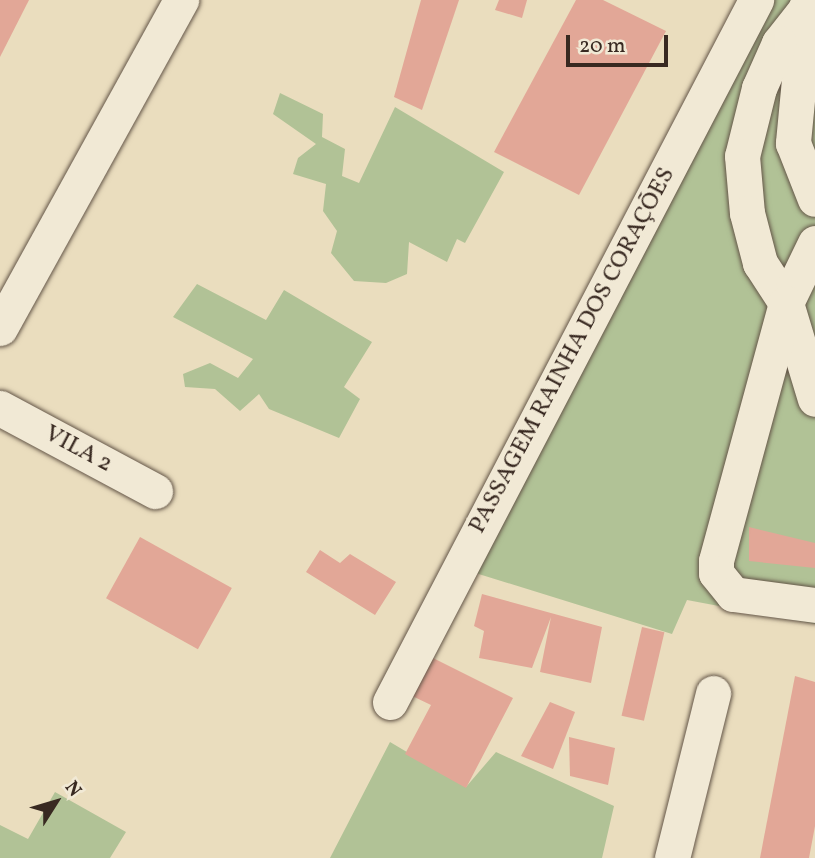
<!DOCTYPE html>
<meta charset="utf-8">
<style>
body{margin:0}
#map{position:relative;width:815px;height:858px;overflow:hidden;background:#eaddbe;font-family:Vollkorn,serif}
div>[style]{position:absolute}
.green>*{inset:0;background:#b1c296}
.building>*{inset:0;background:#e2a797;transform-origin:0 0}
.roads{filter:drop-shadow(0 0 2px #645648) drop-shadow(0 0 2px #645648)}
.minor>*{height:35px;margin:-17.5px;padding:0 17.5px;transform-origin:17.5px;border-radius:17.5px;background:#f1e9d5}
span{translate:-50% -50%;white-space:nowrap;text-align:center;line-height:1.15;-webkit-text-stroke:5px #f1e9d5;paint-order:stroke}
.street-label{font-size:24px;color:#382921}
.north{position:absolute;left:21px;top:767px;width:70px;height:70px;-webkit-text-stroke:5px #f1e9d5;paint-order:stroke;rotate:53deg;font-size:19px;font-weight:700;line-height:28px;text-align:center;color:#382921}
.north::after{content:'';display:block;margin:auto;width:24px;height:32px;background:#382921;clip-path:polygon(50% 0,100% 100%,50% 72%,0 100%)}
.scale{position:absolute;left:566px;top:35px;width:102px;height:32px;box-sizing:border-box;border:4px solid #382921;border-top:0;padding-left:9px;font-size:21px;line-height:24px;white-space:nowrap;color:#382921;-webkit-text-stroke:5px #f1e9d5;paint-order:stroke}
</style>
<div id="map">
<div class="green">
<i style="clip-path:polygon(768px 0,815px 0,815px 624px,687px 600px,672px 634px,469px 571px)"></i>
<i style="clip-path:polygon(280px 93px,323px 114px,322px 137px,345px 149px,342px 176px,359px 183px,395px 107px,504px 172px,465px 243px,457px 239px,447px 262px,409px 242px,407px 274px,386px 283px,354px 281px,331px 253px,337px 231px,323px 211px,326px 184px,293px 174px,298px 158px,316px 144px,273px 114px)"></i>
<i style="clip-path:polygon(197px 284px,266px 320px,284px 290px,372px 342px,344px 387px,360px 399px,339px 438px,269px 409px,259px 394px,240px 411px,215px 389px,185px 387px,183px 374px,210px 363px,238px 378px,253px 359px,173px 317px)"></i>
<i style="clip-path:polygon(390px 742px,466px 787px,496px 752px,614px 806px,602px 858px,330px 858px)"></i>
<i style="clip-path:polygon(55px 792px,126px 832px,110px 858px,0 858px,0 825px,28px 839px)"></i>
</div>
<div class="building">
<i style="clip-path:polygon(0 0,29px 0,0 57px)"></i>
<i style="clip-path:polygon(421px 0,459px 0,422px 110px,394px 97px)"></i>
<i style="clip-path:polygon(499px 0,527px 0,522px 18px,495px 10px)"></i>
<i style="clip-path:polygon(576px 0,603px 0,666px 31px,579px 195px,494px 152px)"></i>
<i style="clip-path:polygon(749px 527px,815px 543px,815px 568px,749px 561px)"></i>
<i style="left:140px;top:537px;width:105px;height:70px;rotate:29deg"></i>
<i style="clip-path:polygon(320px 550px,340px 563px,350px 554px,396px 582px,375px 615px,306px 572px)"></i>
<i style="clip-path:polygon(482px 594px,602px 627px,591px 683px,540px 672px,551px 617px,532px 668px,479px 658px,484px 631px,474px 626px)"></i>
<i style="left:642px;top:627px;width:23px;height:91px;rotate:13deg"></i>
<i style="clip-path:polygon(427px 655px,513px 698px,466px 788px,405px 754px,431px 705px,408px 694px)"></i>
<i style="clip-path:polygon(795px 676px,815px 682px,815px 826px,809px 858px,760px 858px)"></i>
<i style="clip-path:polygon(550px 702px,575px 712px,553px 769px,521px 756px)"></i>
<i style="clip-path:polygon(569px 737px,615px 748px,608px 785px,570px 776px)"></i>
</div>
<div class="roads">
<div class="minor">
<i style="left:806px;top:7px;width:137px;rotate:95.5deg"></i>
<i style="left:793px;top:143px;width:60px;rotate:68.6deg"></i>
<i style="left:805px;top:10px;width:42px;rotate:128.2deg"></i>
<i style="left:779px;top:43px;width:49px;rotate:114deg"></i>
<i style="left:759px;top:88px;width:70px;rotate:104deg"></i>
<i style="left:742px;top:156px;width:57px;rotate:85deg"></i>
<i style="left:747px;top:213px;width:52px;rotate:75.4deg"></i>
<i style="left:760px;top:263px;width:48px;rotate:57deg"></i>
<i style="left:786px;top:303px;width:100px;rotate:73.2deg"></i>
<i style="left:815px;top:243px;width:67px;rotate:115.8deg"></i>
<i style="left:786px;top:303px;width:267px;rotate:105.2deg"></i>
<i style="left:716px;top:561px;width:12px;rotate:90deg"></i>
<i style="left:716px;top:573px;width:27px;rotate:51deg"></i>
<i style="left:733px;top:594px;width:83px;rotate:7.6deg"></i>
<i style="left:0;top:328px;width:375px;rotate:-61.1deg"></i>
<i style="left:0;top:408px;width:176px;rotate:28.2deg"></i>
<i style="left:390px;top:702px;width:792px;rotate:-62.46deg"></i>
<i style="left:672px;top:858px;width:170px;rotate:-76deg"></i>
</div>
</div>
<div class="street-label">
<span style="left:573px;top:351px;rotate:-62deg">PASSAGEM RAINHA DOS CORAÇÕES</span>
<span style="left:78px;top:450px;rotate:28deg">VILA 2</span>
</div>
<div class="north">N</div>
<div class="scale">20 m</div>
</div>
